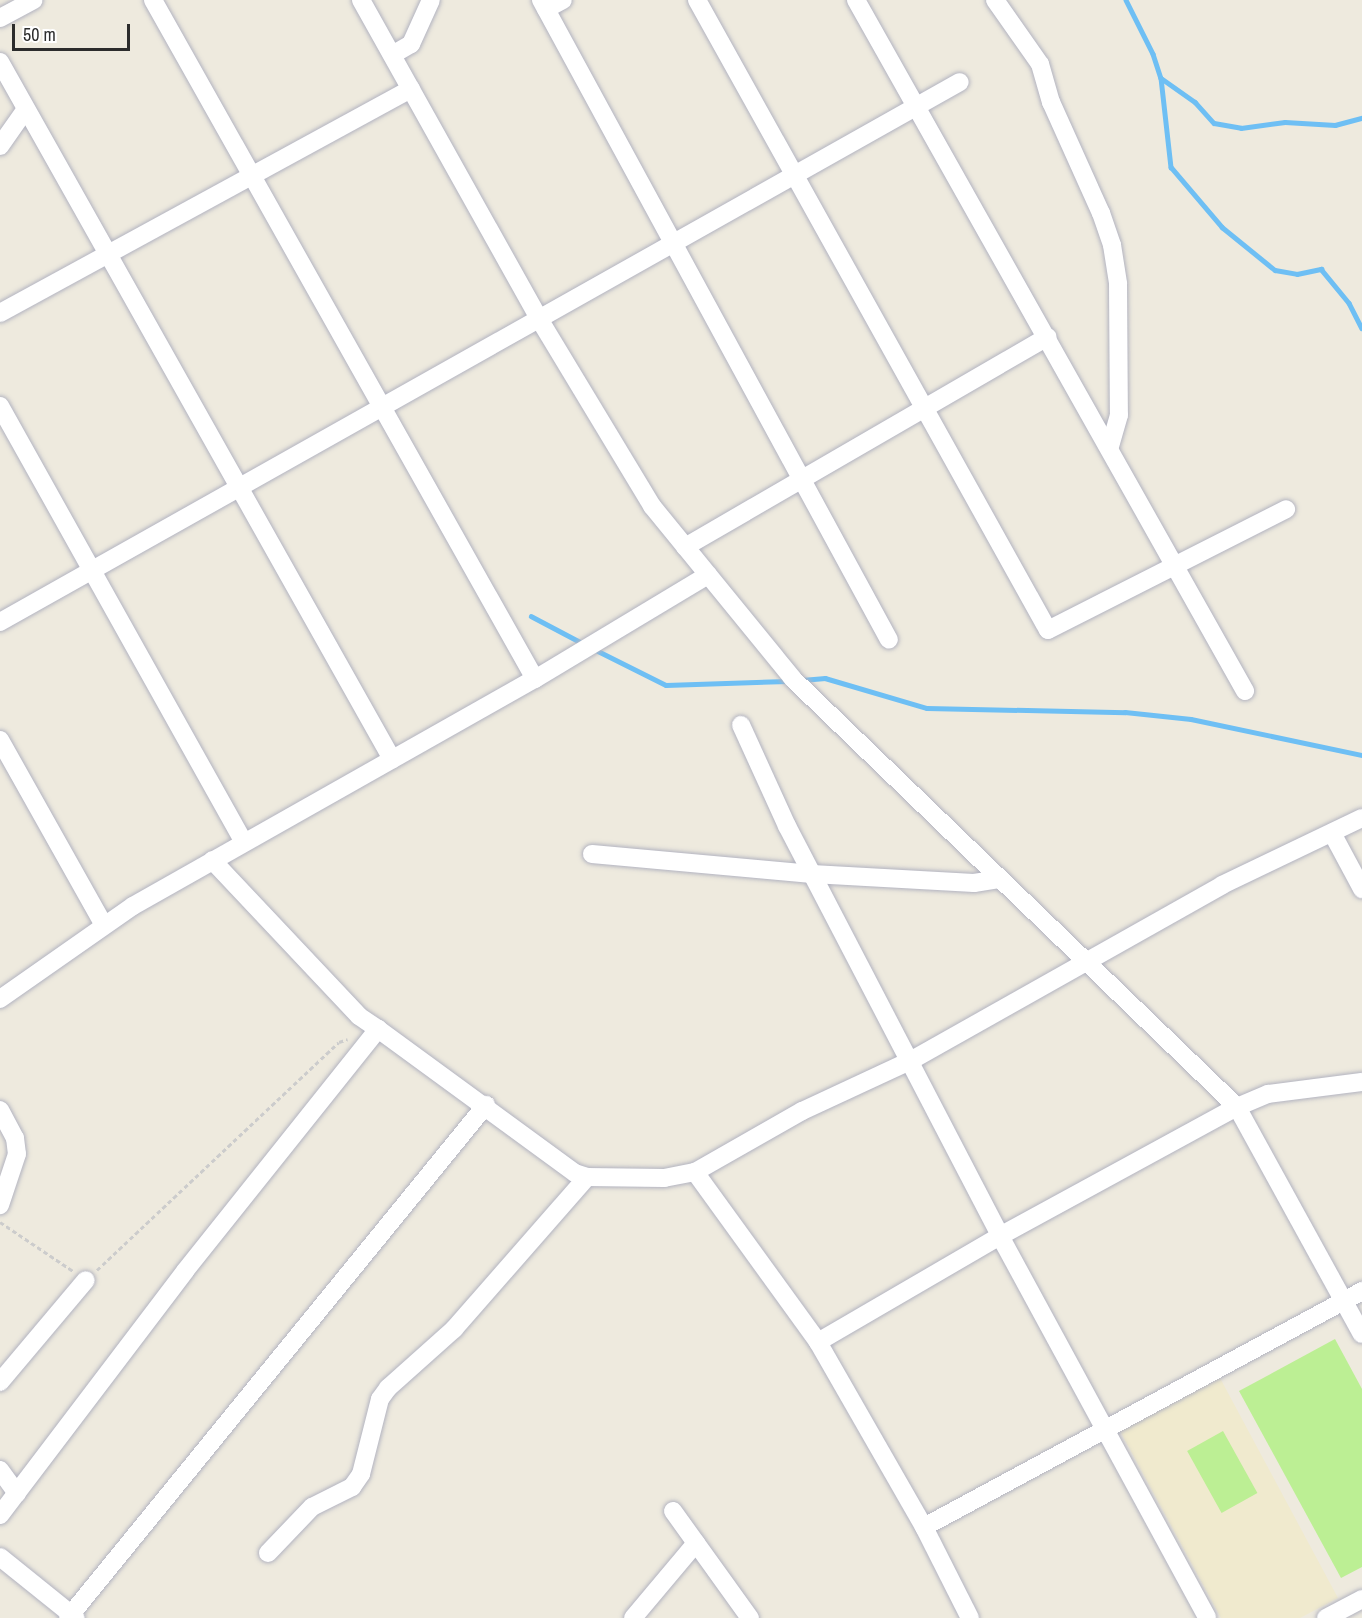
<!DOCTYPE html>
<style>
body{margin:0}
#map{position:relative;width:1362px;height:1618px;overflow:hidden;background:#eeeade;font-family:"Archivo Narrow",sans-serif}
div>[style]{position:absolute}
.education>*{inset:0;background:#f0eace}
.pitch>*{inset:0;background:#bcef94;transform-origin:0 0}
.stream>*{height:4.5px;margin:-2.25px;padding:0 2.25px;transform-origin:2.25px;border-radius:2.25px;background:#6ebff4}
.path>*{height:3px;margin-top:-1.5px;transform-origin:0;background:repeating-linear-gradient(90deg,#ccc 0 4.5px,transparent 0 7.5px)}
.roads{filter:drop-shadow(0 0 2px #b2b3c0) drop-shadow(0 0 2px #b2b3c0)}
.minor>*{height:18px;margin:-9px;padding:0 9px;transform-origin:9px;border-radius:9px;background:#fff}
span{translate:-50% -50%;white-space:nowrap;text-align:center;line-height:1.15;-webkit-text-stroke:4.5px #fff;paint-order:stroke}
.scale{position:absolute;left:12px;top:24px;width:118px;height:27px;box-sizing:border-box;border:3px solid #2c2c2c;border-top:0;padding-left:8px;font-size:18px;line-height:21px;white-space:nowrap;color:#2c2c2c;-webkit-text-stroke:4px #fff;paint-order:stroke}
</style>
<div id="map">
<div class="education">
<i style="clip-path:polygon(1220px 1378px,1338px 1598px,1300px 1618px,1221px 1618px,1120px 1431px)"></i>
</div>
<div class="pitch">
<i style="clip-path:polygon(1335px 1339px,1362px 1389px,1362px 1567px,1341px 1578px,1239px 1391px)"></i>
<i style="left:1223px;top:1431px;width:71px;height:41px;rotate:61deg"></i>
</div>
<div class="stream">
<i style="left:1126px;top:0;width:60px;rotate:63.4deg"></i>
<i style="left:1153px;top:54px;width:25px;rotate:72deg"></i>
<i style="left:1161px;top:78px;width:90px;rotate:83.6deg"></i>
<i style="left:1171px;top:167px;width:79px;rotate:49.6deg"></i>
<i style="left:1222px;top:227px;width:68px;rotate:39.1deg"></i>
<i style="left:1275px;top:270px;width:22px;rotate:10deg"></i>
<i style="left:1297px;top:274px;width:25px;rotate:-12deg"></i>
<i style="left:1321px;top:269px;width:44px;rotate:50.5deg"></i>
<i style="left:1349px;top:303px;width:28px;rotate:63deg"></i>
<i style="left:1161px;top:78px;width:42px;rotate:35.2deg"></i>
<i style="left:1195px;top:102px;width:28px;rotate:48deg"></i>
<i style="left:1214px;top:123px;width:27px;rotate:10deg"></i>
<i style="left:1241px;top:128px;width:44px;rotate:-7.8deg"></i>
<i style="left:1285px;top:122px;width:50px;rotate:3.4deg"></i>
<i style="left:1335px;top:125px;width:28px;rotate:-15deg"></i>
<i style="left:531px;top:616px;width:60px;rotate:27.8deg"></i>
<i style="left:594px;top:649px;width:80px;rotate:26.6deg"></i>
<i style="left:666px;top:685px;width:121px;rotate:-1.9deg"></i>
<i style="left:802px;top:680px;width:23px;rotate:-5deg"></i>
<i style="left:825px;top:678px;width:106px;rotate:16.4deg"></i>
<i style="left:927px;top:708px;width:198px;rotate:1.2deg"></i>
<i style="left:1125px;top:712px;width:66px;rotate:6.1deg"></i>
<i style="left:1191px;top:719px;width:175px;rotate:11.9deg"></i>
</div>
<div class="path">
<i style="left:0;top:1222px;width:88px;rotate:33.9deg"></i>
<i style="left:97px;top:1270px;width:332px;rotate:-43.3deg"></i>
<i style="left:339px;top:1042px;width:9px;rotate:-18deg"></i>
</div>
<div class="roads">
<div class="minor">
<i style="left:153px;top:0;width:779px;rotate:60.64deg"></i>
<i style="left:361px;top:0;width:363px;rotate:60.8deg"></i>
<i style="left:538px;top:317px;width:221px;rotate:58.9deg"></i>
<i style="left:652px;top:506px;width:223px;rotate:50.8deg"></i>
<i style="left:793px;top:679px;width:617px;rotate:43.95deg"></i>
<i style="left:1237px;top:1107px;width:259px;rotate:61.2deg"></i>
<i style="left:541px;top:0;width:728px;rotate:61.46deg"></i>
<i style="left:697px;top:0;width:721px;rotate:60.88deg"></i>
<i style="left:1048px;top:630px;width:267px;rotate:-26.9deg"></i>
<i style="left:856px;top:0;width:793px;rotate:60.62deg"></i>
<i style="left:995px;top:0;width:78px;rotate:54.9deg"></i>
<i style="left:1040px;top:64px;width:40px;rotate:74deg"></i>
<i style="left:1051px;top:102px;width:122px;rotate:65.8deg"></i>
<i style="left:1101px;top:213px;width:34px;rotate:71deg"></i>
<i style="left:1112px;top:245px;width:39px;rotate:81deg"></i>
<i style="left:1118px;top:284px;width:131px;rotate:89.6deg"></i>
<i style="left:1119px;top:415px;width:35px;rotate:106deg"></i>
<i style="left:546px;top:9px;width:19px;rotate:-28deg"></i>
<i style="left:0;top:18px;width:38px;rotate:-28deg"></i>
<i style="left:392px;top:55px;width:22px;rotate:-30deg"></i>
<i style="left:411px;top:44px;width:48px;rotate:-65.6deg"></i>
<i style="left:0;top:62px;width:800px;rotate:60.65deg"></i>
<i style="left:0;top:146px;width:45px;rotate:-54.9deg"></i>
<i style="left:0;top:313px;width:468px;rotate:-28.6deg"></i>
<i style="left:0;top:406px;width:500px;rotate:60.8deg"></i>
<i style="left:685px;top:547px;width:419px;rotate:-30.1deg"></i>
<i style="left:0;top:622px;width:1101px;rotate:-29.36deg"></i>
<i style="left:741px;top:725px;width:111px;rotate:65.5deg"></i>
<i style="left:787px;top:826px;width:462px;rotate:62.5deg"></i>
<i style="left:1000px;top:1236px;width:434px;rotate:61.5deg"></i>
<i style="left:0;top:740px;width:212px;rotate:60.7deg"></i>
<i style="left:1332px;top:833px;width:64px;rotate:61.8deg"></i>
<i style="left:592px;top:854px;width:221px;rotate:5.2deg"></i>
<i style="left:812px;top:874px;width:162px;rotate:3.2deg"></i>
<i style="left:974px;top:883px;width:25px;rotate:-9deg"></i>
<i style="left:0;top:999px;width:162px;rotate:-35deg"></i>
<i style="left:133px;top:906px;width:462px;rotate:-29.5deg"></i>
<i style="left:535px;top:679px;width:202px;rotate:-31deg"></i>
<i style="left:378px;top:1029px;width:244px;rotate:36.2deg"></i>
<i style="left:575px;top:1173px;width:13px;rotate:18deg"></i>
<i style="left:587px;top:1177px;width:77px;rotate:0.7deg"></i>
<i style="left:664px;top:1178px;width:32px;rotate:-11deg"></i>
<i style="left:695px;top:1172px;width:123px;rotate:-29.7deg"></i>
<i style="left:802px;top:1111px;width:121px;rotate:-24.9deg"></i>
<i style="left:912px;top:1060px;width:356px;rotate:-29.4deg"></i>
<i style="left:1222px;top:885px;width:155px;rotate:-25.6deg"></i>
<i style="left:0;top:1110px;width:32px;rotate:62deg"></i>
<i style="left:15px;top:1138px;width:16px;rotate:83deg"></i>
<i style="left:17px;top:1154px;width:54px;rotate:108.4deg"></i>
<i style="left:695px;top:1172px;width:210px;rotate:54.1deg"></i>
<i style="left:818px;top:1342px;width:213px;rotate:60.2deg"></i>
<i style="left:924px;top:1527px;width:102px;rotate:63.2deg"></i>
<i style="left:818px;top:1342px;width:211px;rotate:-30.2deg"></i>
<i style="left:1000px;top:1236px;width:270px;rotate:-28.6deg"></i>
<i style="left:1237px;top:1107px;width:34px;rotate:-23deg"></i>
<i style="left:1268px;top:1094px;width:95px;rotate:-7.3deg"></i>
<i style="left:0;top:1382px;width:133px;rotate:-49.9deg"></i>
<i style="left:0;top:1470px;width:29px;rotate:54deg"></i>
<i style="left:673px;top:1511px;width:132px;rotate:54.3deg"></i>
<i style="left:0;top:1515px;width:306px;rotate:-52.8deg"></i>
<i style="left:185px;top:1271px;width:310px;rotate:-51.4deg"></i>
<i style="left:378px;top:1029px;width:23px;rotate:-146deg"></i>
<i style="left:359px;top:1016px;width:214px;rotate:-133.3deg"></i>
<i style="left:924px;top:1527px;width:498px;rotate:-28.3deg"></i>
<i style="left:268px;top:1553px;width:64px;rotate:-46.3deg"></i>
<i style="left:312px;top:1507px;width:45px;rotate:-26.6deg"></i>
<i style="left:352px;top:1487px;width:16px;rotate:-55deg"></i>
<i style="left:361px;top:1474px;width:77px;rotate:-75.8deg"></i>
<i style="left:380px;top:1399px;width:14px;rotate:-54deg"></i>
<i style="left:388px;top:1388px;width:89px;rotate:-41.8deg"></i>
<i style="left:454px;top:1329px;width:202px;rotate:-48.8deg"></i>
<i style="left:0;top:1557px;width:97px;rotate:38.8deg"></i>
<i style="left:68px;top:1618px;width:662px;rotate:-50.83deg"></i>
<i style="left:633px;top:1618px;width:98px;rotate:-50deg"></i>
<i style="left:1326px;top:1618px;width:41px;rotate:-27.8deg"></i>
</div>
</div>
<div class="scale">50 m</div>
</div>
